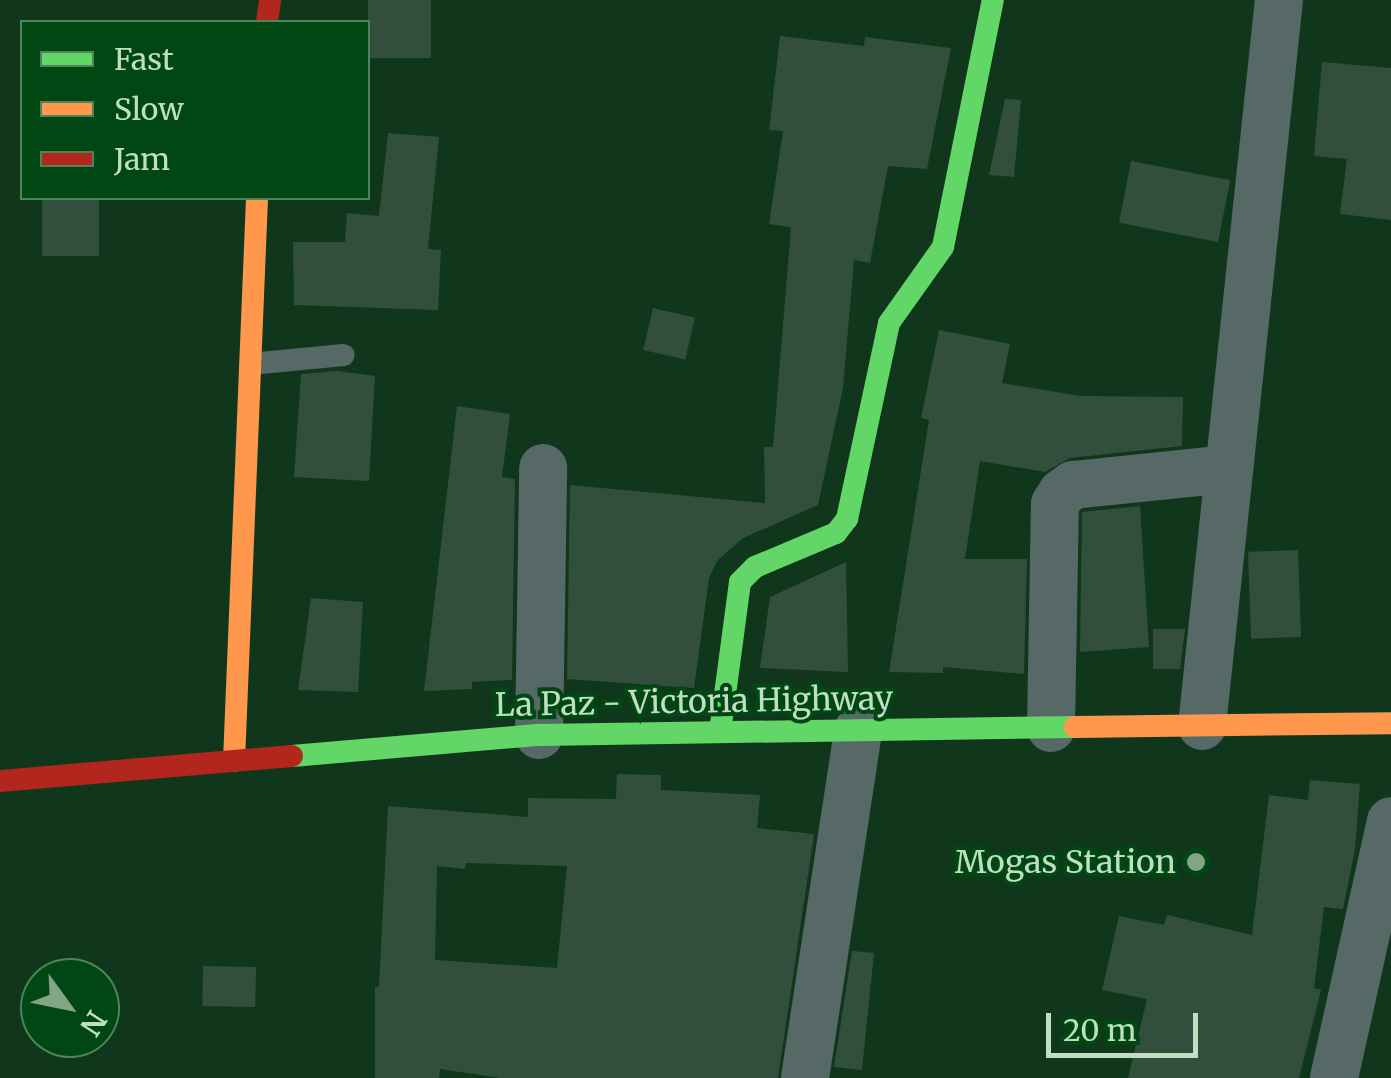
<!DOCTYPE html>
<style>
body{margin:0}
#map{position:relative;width:1391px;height:1078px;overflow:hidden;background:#10371b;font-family:Merriweather,serif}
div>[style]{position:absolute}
.building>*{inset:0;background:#324f3d;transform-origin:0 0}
.lane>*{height:22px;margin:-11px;padding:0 11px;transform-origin:11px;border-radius:11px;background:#576966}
.street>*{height:48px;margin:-24px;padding:0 24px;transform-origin:24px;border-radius:24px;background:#576966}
.fast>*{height:22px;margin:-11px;padding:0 11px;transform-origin:11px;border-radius:11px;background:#63d668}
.slow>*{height:22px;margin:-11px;padding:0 11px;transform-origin:11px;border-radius:11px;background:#ff974d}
.jam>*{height:22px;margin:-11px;padding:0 11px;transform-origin:11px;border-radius:11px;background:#b3261e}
.dots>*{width:28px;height:28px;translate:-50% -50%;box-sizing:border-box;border:5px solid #004713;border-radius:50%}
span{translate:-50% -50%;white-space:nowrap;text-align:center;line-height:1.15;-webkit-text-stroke:8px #004713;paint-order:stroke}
.street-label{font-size:32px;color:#c0dfc1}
.poi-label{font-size:32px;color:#c0dfc1}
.right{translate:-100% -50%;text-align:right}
.legend{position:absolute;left:20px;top:20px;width:350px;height:180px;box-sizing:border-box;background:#004713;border:2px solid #4d8459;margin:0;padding:12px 18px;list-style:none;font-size:30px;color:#c0dfc1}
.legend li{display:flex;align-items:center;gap:20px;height:50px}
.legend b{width:50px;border:2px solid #4d8459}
.north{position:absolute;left:20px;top:958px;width:100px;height:100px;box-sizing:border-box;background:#004713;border:2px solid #4d8459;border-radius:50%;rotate:123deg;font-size:28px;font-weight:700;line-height:40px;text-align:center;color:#c0dfc1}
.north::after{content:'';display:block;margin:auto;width:35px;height:45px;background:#82a487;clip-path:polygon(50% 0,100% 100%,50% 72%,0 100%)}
.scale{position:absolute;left:1046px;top:1013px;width:152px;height:45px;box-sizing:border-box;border:5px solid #c0dfc1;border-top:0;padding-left:12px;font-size:30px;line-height:35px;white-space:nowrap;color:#c0dfc1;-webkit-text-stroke:8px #004713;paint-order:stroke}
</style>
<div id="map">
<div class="building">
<i style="left:368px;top:0;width:63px;height:58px"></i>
<i style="clip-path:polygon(780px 36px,864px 46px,865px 37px,951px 48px,927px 169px,888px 166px,870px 263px,854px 260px,843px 388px,818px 505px,743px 538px,717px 561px,709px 578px,694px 688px,567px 679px,570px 485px,765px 503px,764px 447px,773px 447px,791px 227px,769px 224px,783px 131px,769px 130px)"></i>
<i style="clip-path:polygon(1322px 62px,1391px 68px,1391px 220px,1340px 214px,1347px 159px,1314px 156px)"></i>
<i style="clip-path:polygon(1005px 99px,1021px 100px,1014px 177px,989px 175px)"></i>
<i style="clip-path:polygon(388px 133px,439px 137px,428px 249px,441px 250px,438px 310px,294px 305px,293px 242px,345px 242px,347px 213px,379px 216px)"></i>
<i style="left:1131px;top:161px;width:101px;height:63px;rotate:11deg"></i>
<i style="left:42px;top:198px;width:57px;height:58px"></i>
<i style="left:653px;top:308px;width:43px;height:43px;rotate:13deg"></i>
<i style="clip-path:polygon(939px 330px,1010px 344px,1002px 383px,1080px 396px,1183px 397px,1182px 446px,1070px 458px,1045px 472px,980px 461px,965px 559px,1027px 559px,1024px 674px,943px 667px,943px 673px,889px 672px,929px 420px,921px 418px)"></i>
<i style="clip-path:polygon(337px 371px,375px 376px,369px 481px,294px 477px,301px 374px)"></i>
<i style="clip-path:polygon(457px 406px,510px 414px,502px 477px,515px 479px,512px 680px,472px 682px,472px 689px,424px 691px)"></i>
<i style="clip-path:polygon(1140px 506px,1149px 647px,1080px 652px,1082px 512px)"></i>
<i style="left:1298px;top:550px;width:87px;height:50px;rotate:88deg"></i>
<i style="clip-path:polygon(846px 562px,848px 672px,760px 668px,770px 597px)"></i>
<i style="clip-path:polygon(311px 598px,363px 602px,358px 692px,298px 690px)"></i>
<i style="clip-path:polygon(1153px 629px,1185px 629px,1180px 669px,1153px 669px)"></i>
<i style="clip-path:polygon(evenodd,617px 774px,661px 775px,661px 790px,760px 795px,757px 828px,814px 834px,778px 1078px,500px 1078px,440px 1069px,439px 1078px,375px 1078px,375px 987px,379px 987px,388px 806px,528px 817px,528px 798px,616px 799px,617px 774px,466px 863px,567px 866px,557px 968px,435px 960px,437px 866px,465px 869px,466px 863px)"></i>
<i style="clip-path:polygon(1310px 780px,1360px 784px,1355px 849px,1343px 909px,1324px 907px,1314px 988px,1321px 990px,1299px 1078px,1128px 1078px,1147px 999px,1102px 990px,1119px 916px,1164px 925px,1167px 915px,1252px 935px,1269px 795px,1308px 800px)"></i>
<i style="clip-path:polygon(852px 951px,874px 953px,862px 1070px,834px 1067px)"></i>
<i style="left:203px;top:966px;width:53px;height:40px;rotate:1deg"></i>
</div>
<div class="lane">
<i style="left:250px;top:364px;width:94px;rotate:-5.5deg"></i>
</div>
<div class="street">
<i style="left:1202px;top:726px;width:730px;rotate:-83.95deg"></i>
<i style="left:1051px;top:728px;width:224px;rotate:-89deg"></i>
<i style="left:1055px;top:504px;width:13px;rotate:-58deg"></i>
<i style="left:1062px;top:493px;width:14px;rotate:-36deg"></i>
<i style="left:1073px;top:485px;width:157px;rotate:-5.9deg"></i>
<i style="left:539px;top:735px;width:267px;rotate:-89.1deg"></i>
<i style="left:805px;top:1078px;width:352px;rotate:-81.3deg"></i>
<i style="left:1334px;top:1078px;width:263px;rotate:-77.5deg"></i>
</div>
<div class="fast">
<i style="left:720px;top:732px;width:151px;rotate:-82.4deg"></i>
<i style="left:740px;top:582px;width:21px;rotate:-45deg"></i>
<i style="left:755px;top:567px;width:88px;rotate:-22.8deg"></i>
<i style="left:836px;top:533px;width:18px;rotate:-52deg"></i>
<i style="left:847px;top:519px;width:200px;rotate:-77.9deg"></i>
<i style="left:889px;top:323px;width:93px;rotate:-54.6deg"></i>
<i style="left:943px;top:247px;width:252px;rotate:-78.6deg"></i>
<i style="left:292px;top:756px;width:248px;rotate:-4.9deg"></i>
<i style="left:539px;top:735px;width:536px;rotate:-0.86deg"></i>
</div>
<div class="slow">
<i style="left:1075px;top:727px;width:316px;rotate:-0.7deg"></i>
<i style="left:234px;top:761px;width:563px;rotate:-87.66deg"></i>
</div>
<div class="jam">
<i style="left:267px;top:22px;width:22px;rotate:-82deg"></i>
<i style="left:0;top:781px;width:293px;rotate:-4.9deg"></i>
</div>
<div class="dots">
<i style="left:1196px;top:862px;background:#82a487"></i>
</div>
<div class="street-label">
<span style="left:694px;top:702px;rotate:-1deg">La Paz - Victoria Highway</span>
</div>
<div class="poi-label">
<span class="right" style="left:1176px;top:862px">Mogas Station</span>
</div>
<ul class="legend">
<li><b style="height:12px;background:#63d668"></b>Fast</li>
<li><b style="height:12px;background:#ff974d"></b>Slow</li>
<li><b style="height:12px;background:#b3261e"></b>Jam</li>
</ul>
<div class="north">N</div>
<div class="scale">20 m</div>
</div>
